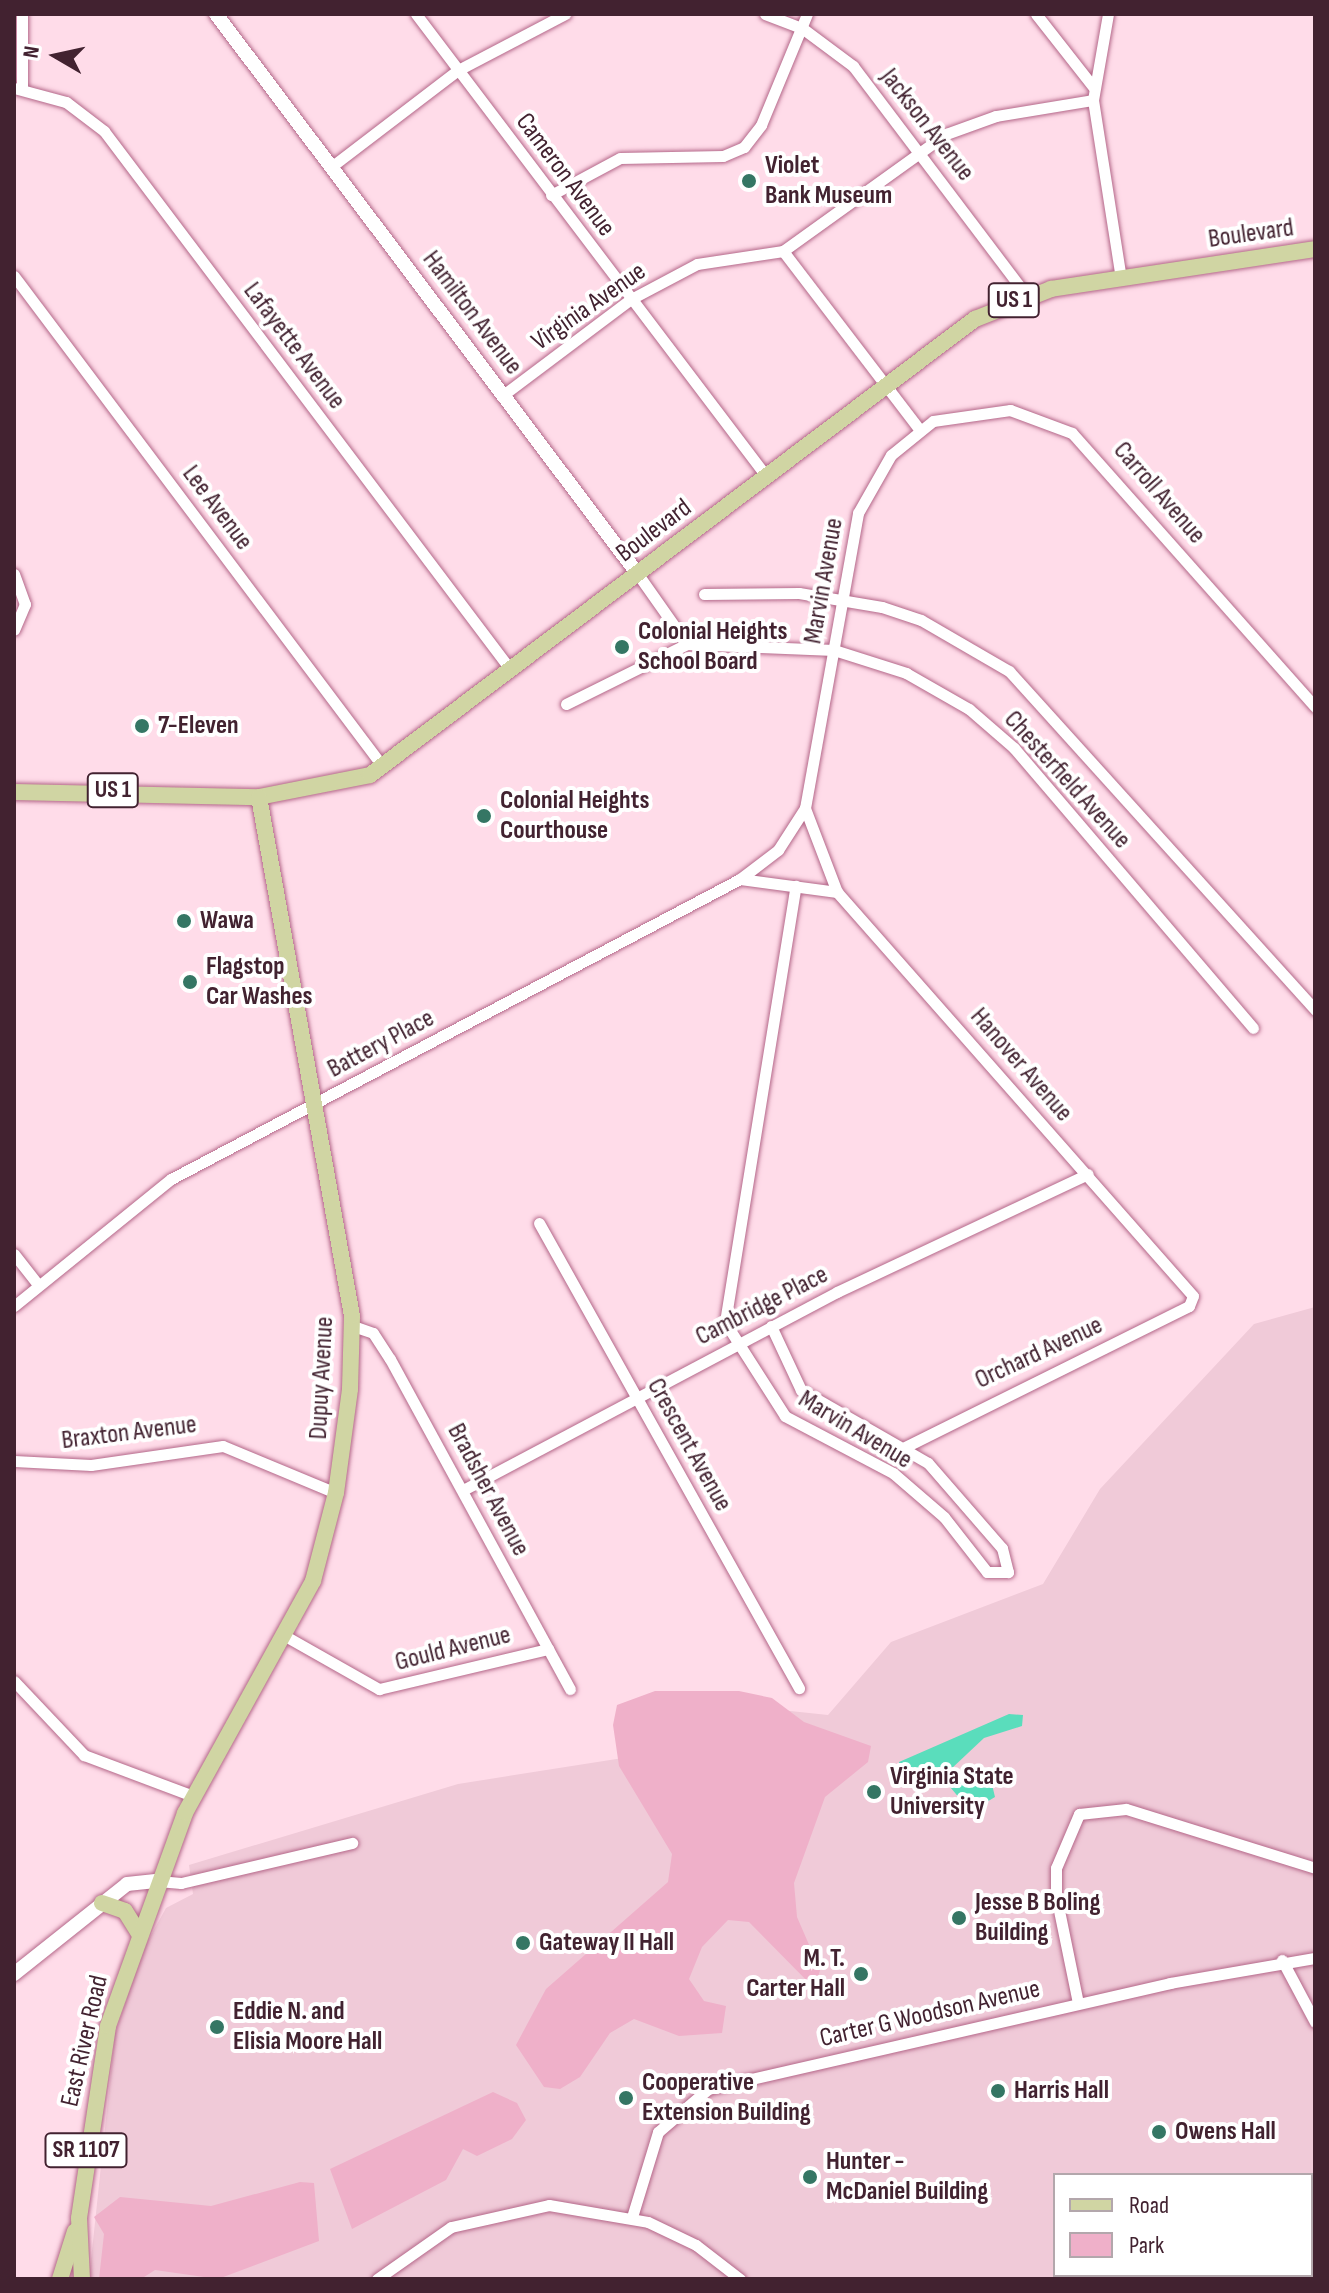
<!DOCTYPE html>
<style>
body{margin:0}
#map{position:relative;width:1329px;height:2293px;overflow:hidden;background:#ffdce9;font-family:"Sofia Sans Condensed",sans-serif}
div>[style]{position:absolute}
.built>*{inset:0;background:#f0cad8}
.green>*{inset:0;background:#efb0c9}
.water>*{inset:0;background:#5addbc}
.roads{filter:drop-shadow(0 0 2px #b46789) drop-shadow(0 0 2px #b46789)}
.minor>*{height:11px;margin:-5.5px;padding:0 5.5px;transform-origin:5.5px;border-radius:5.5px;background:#fff}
.tertiary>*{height:14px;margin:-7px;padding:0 7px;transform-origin:7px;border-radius:7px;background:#fff}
.primary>*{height:16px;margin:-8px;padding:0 8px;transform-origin:8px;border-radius:8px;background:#d0d5a3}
.dots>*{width:22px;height:22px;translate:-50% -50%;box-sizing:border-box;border:4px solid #fff;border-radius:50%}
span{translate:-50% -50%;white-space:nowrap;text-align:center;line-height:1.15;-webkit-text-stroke:8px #fff;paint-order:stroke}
.shield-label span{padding:2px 6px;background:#fff;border:2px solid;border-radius:6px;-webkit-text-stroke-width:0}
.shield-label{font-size:24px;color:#422230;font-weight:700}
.street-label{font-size:26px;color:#422230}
.poi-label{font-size:26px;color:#422230;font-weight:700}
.left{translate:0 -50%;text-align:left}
.right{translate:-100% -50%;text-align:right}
.frame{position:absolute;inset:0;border:16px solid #422230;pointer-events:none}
.legend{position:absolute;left:1053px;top:2173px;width:260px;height:104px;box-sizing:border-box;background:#fff;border:2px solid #b3a7ac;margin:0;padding:10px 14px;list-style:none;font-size:24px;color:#422230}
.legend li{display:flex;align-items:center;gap:16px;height:40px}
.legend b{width:40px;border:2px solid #b3a7ac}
.north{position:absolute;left:16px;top:16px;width:80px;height:80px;-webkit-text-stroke:6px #fff;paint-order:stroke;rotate:279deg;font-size:22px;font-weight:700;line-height:32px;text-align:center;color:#422230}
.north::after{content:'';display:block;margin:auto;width:28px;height:36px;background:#422230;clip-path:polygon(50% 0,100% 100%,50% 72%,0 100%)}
</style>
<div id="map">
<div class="built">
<i style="clip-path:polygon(evenodd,1315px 1307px,1315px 2279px,89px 2279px,115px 2034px,144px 1948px,166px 1908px,193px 1894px,189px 1865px,458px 1784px,642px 1755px,742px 1706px,828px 1715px,891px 1642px,1043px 1584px,1100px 1489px,1254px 1324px,1315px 1307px,1055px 2175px,1311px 2175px,1311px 2275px,1055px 2275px,1055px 2175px)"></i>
</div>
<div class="green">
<i style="clip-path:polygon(655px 1691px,739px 1691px,772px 1698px,804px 1722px,871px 1746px,868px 1762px,825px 1797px,794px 1883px,797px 1917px,820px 1970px,815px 1989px,749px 1922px,728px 1920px,702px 1947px,689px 1979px,704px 2001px,726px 2006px,722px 2033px,679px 2036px,634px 2019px,610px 2033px,580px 2077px,560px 2089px,544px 2087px,516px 2045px,546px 1989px,668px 1882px,672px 1854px,619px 1766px,613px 1725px,617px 1705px)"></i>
<i style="clip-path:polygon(493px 2092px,517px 2103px,526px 2120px,512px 2139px,477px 2156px,463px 2149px,446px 2180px,352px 2229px,330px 2169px)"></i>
<i style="clip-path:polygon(300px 2182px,314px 2183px,319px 2241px,218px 2279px,155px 2270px,141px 2279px,99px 2279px,104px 2234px,94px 2217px,120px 2197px,211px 2206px)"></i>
</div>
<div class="water">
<i style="clip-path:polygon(1009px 1714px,1023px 1715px,1022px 1726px,984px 1738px,950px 1770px,990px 1776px,995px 1797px,980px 1806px,966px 1806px,940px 1775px,900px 1770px,899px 1762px)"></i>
</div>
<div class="roads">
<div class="minor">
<i style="left:416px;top:14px;width:580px;rotate:52.85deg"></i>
<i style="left:765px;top:14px;width:40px;rotate:21deg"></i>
<i style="left:802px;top:28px;width:64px;rotate:36.7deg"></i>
<i style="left:853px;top:66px;width:287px;rotate:52.9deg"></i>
<i style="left:1036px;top:14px;width:94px;rotate:51.9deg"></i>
<i style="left:1108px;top:14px;width:87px;rotate:99.9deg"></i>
<i style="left:1093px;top:100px;width:180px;rotate:81.1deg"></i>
<i style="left:14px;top:88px;width:54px;rotate:15.1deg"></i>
<i style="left:66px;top:102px;width:48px;rotate:37.3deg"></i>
<i style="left:104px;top:131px;width:674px;rotate:52.96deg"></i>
<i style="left:22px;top:89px;width:75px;rotate:-90deg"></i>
<i style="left:331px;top:167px;width:160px;rotate:-37.4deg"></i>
<i style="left:458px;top:70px;width:121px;rotate:-27.6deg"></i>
<i style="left:551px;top:195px;width:78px;rotate:-28.2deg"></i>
<i style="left:620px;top:158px;width:103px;rotate:-1.1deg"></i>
<i style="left:723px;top:156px;width:23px;rotate:-23deg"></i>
<i style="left:744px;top:147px;width:28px;rotate:-52deg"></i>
<i style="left:761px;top:125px;width:120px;rotate:-67.5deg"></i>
<i style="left:783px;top:251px;width:224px;rotate:52.6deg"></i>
<i style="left:14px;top:276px;width:614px;rotate:53.07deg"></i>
<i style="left:503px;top:395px;width:160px;rotate:-36.9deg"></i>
<i style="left:631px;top:299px;width:75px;rotate:-27.9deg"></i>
<i style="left:697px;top:264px;width:87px;rotate:-8.6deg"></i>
<i style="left:783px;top:251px;width:201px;rotate:-35.7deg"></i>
<i style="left:946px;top:134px;width:53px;rotate:-19.8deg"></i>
<i style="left:996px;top:116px;width:98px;rotate:-9.4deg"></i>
<i style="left:637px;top:573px;width:87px;rotate:54.8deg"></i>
<i style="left:14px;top:574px;width:32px;rotate:70deg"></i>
<i style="left:25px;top:604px;width:28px;rotate:113deg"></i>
<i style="left:704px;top:594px;width:95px;rotate:-0.6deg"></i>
<i style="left:799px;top:593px;width:84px;rotate:9.6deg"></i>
<i style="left:882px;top:607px;width:41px;rotate:18.4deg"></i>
<i style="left:921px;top:620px;width:102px;rotate:30.1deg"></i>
<i style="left:1009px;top:671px;width:457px;rotate:47.9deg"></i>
<i style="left:566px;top:704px;width:135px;rotate:-26.4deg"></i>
<i style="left:687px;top:644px;width:147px;rotate:2.3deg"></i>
<i style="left:834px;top:650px;width:76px;rotate:17.7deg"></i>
<i style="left:906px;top:673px;width:73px;rotate:29.7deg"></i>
<i style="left:969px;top:709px;width:60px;rotate:40.9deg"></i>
<i style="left:1014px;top:748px;width:368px;rotate:49.5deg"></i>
<i style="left:740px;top:879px;width:48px;rotate:-37.3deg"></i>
<i style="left:778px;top:850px;width:50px;rotate:-57.3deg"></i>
<i style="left:837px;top:892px;width:90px;rotate:-110.9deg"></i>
<i style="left:805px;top:808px;width:300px;rotate:-79.8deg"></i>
<i style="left:858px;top:513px;width:67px;rotate:-60.4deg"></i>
<i style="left:891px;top:455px;width:54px;rotate:-39deg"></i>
<i style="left:933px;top:421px;width:78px;rotate:-8.1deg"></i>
<i style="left:1010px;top:410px;width:66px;rotate:20.4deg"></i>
<i style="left:1072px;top:433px;width:366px;rotate:48.4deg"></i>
<i style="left:539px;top:1223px;width:533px;rotate:60.79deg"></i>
<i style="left:14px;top:1254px;width:39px;rotate:52deg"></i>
<i style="left:14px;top:1306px;width:202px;rotate:-39deg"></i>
<i style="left:171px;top:1179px;width:643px;rotate:-27.8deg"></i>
<i style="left:740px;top:879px;width:98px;rotate:7.6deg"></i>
<i style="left:837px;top:892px;width:538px;rotate:48.61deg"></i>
<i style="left:1193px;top:1296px;width:11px;rotate:112deg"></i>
<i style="left:1189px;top:1306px;width:317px;rotate:153.6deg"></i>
<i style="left:353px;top:1326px;width:21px;rotate:19deg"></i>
<i style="left:373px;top:1333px;width:31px;rotate:57deg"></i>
<i style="left:390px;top:1359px;width:376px;rotate:61.4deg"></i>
<i style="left:771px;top:1326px;width:71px;rotate:64.9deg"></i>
<i style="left:801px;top:1390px;width:146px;rotate:29.9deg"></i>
<i style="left:928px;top:1463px;width:113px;rotate:49deg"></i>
<i style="left:1002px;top:1548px;width:25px;rotate:76deg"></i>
<i style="left:1008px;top:1572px;width:21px;rotate:180deg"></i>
<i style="left:987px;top:1572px;width:70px;rotate:-128deg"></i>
<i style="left:944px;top:1517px;width:67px;rotate:-139.2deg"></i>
<i style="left:893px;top:1473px;width:122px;rotate:-152.2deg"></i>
<i style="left:785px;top:1416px;width:112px;rotate:-122.6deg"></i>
<i style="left:725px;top:1322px;width:442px;rotate:-80.8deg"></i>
<i style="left:14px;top:1461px;width:77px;rotate:3deg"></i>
<i style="left:91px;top:1465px;width:133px;rotate:-8.2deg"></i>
<i style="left:223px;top:1446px;width:122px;rotate:22.6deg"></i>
<i style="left:463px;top:1490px;width:423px;rotate:-27.9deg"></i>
<i style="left:837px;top:1292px;width:277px;rotate:-25.2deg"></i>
<i style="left:287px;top:1637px;width:106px;rotate:29.5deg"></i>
<i style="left:379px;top:1689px;width:174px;rotate:-13.3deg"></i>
<i style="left:14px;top:1681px;width:102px;rotate:46.6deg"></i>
<i style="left:84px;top:1755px;width:116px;rotate:20.6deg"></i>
<i style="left:158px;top:1881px;width:23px;rotate:5deg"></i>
<i style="left:181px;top:1883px;width:176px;rotate:-13.2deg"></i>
<i style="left:1282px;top:1960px;width:70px;rotate:62deg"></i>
<i style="left:1078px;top:2003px;width:109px;rotate:-101.6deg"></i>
<i style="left:1056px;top:1896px;width:28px;rotate:-90deg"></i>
<i style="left:1056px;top:1868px;width:59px;rotate:-66.9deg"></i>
<i style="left:1079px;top:1814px;width:47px;rotate:-6.1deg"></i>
<i style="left:1126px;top:1809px;width:198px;rotate:17.3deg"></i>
<i style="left:632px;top:2217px;width:89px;rotate:-73deg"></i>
<i style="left:658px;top:2132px;width:66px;rotate:-40.7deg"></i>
<i style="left:708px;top:2089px;width:474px;rotate:-12.9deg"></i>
<i style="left:1170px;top:1983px;width:147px;rotate:-9.8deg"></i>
<i style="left:377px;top:2279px;width:90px;rotate:-35.1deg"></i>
<i style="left:451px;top:2227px;width:100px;rotate:-12.7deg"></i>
<i style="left:549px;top:2205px;width:100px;rotate:9.7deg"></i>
<i style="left:648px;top:2222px;width:53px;rotate:25.6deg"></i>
<i style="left:696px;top:2245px;width:56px;rotate:37.7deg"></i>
<i style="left:1295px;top:2279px;width:20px;rotate:-11deg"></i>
</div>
<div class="tertiary">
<i style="left:216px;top:14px;width:700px;rotate:53.02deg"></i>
<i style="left:14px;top:1974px;width:144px;rotate:-38.5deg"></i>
<i style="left:127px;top:1884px;width:31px;rotate:-6deg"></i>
</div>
<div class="primary">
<i style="left:14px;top:792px;width:245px;rotate:1.2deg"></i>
<i style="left:259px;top:797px;width:113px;rotate:-11.2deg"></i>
<i style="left:370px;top:775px;width:758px;rotate:-37.01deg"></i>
<i style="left:975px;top:319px;width:82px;rotate:-21.5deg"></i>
<i style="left:1051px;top:289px;width:267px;rotate:-8.6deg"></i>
<i style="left:102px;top:1903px;width:24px;rotate:19deg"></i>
<i style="left:125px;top:1911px;width:25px;rotate:58deg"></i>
<i style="left:60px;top:2279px;width:50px;rotate:-72.6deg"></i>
<i style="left:82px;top:2279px;width:61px;rotate:-92.8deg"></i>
<i style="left:79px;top:2218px;width:194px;rotate:-81.4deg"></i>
<i style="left:108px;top:2026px;width:226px;rotate:-70.1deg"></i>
<i style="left:185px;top:1813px;width:265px;rotate:-61.1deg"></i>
<i style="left:313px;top:1581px;width:91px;rotate:-75.4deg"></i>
<i style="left:336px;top:1493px;width:105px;rotate:-82.3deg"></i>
<i style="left:350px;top:1389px;width:73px;rotate:-88.4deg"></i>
<i style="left:352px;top:1316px;width:527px;rotate:-100.16deg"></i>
</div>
</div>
<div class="dots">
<i style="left:749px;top:181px;background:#357664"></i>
<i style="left:622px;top:647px;background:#357664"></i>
<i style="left:142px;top:726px;background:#357664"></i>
<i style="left:484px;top:816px;background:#357664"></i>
<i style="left:184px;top:921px;background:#357664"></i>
<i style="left:190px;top:982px;background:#357664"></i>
<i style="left:874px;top:1792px;background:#357664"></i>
<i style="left:959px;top:1918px;background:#357664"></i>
<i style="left:523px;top:1943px;background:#357664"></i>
<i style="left:861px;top:1974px;background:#357664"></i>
<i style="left:217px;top:2027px;background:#357664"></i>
<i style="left:998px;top:2091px;background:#357664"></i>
<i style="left:626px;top:2098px;background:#357664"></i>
<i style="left:1159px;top:2132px;background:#357664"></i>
<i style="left:810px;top:2177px;background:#357664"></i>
</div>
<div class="shield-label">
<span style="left:1014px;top:300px">US 1</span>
<span style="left:113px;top:790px">US 1</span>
<span style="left:86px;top:2150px">SR 1107</span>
</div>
<div class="street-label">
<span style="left:927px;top:125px;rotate:52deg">Jackson Avenue</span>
<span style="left:565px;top:175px;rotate:53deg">Cameron Avenue</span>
<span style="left:1251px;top:234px;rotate:-8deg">Boulevard</span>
<span style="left:589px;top:307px;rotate:-35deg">Virginia Avenue</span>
<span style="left:472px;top:313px;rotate:53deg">Hamilton Avenue</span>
<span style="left:294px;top:346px;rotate:53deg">Lafayette Avenue</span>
<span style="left:1159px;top:493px;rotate:49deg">Carroll Avenue</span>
<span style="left:217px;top:508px;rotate:53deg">Lee Avenue</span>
<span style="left:654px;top:531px;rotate:-37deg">Boulevard</span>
<span style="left:824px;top:581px;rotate:-80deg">Marvin Avenue</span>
<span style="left:1067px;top:780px;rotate:48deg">Chesterfield Avenue</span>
<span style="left:381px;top:1044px;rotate:-28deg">Battery Place</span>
<span style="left:1021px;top:1065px;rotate:49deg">Hanover Avenue</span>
<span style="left:762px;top:1306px;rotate:-27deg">Cambridge Place</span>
<span style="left:1039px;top:1353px;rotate:-25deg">Orchard Avenue</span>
<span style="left:322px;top:1378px;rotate:-87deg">Dupuy Avenue</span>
<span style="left:855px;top:1430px;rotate:31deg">Marvin Avenue</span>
<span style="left:129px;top:1433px;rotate:-7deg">Braxton Avenue</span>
<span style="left:689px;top:1445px;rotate:61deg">Crescent Avenue</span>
<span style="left:488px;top:1490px;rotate:62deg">Bradsher Avenue</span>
<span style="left:453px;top:1649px;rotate:-14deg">Gould Avenue</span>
<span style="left:930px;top:2014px;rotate:-13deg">Carter G Woodson Avenue</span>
<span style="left:85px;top:2041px;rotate:-77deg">East River Road</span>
</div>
<div class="poi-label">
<span class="left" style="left:765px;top:181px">Violet<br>Bank Museum</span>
<span class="left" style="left:638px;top:647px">Colonial Heights<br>School Board</span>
<span class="left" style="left:158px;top:726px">7-Eleven</span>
<span class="left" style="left:500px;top:816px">Colonial Heights<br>Courthouse</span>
<span class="left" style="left:200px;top:921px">Wawa</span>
<span class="left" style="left:206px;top:982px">Flagstop<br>Car Washes</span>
<span class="left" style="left:890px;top:1792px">Virginia State<br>University</span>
<span class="left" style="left:975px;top:1918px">Jesse B Boling<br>Building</span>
<span class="left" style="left:539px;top:1943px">Gateway II Hall</span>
<span class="right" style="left:845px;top:1974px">M. T.<br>Carter Hall</span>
<span class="left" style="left:233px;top:2027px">Eddie N. and<br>Elisia Moore Hall</span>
<span class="left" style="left:642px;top:2098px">Cooperative<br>Extension Building</span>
<span class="left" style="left:1014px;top:2091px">Harris Hall</span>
<span class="left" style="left:1175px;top:2132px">Owens Hall</span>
<span class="left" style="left:826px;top:2177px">Hunter -<br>McDaniel Building</span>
</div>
<div class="frame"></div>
<ul class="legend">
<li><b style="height:10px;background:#d0d5a3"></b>Road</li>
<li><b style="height:22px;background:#efb0c9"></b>Park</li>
</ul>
<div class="north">N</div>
</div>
